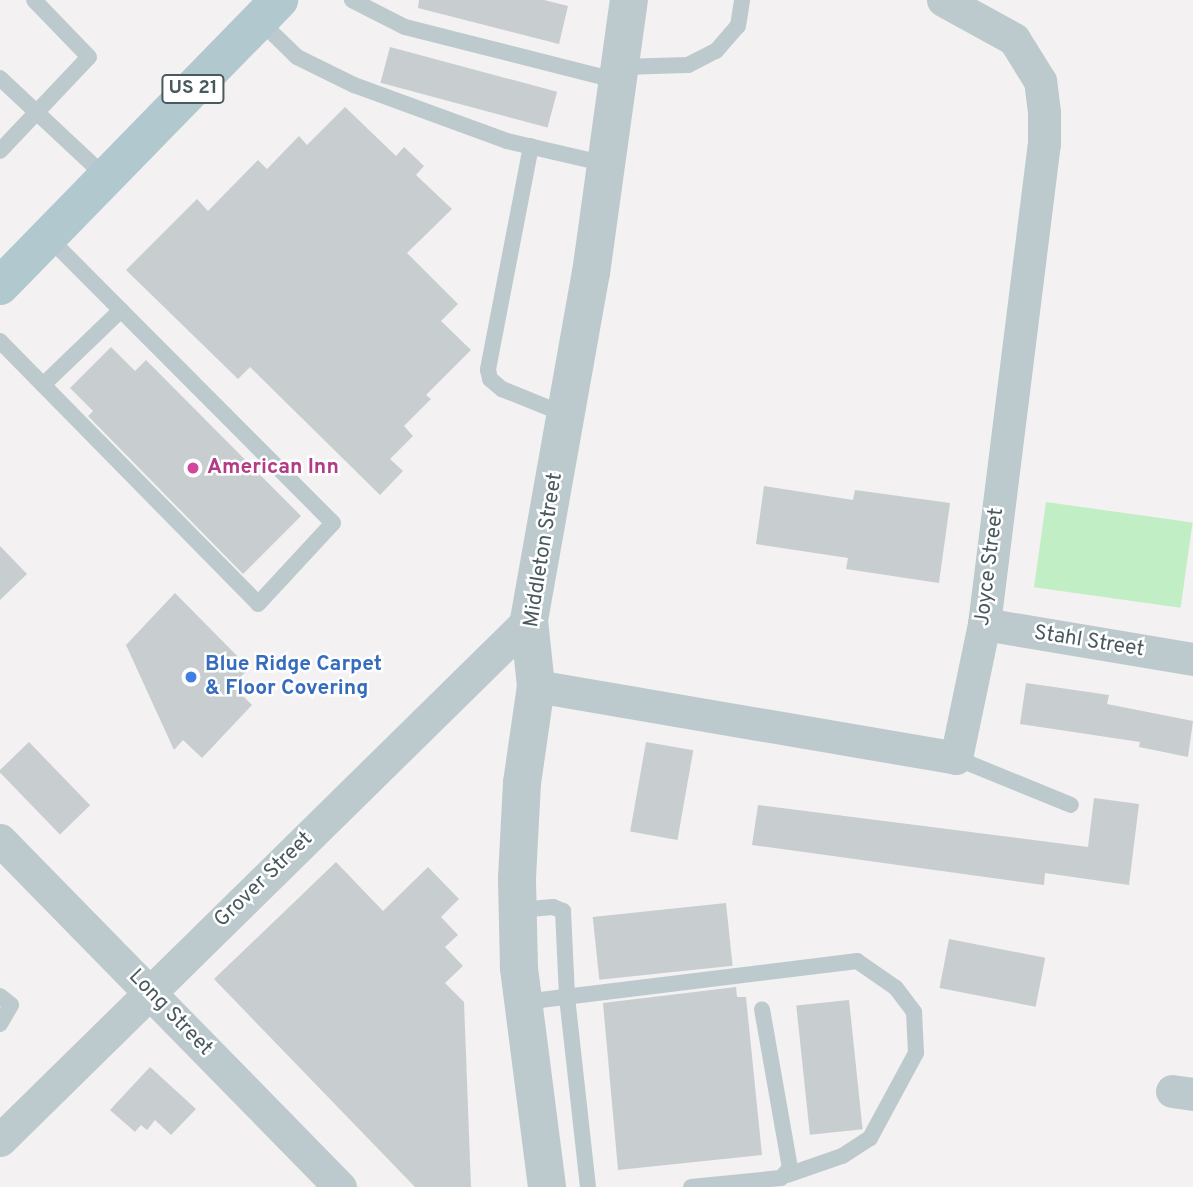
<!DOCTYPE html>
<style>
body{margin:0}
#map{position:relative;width:1193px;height:1187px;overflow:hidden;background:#f3f1f1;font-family:Overpass,sans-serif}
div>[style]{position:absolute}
.green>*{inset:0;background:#c1eec5;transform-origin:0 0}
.building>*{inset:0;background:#c8cdd0;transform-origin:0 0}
.service>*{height:16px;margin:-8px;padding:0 8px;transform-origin:8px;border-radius:8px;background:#bdcacd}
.minor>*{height:33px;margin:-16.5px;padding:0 16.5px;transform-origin:16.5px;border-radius:16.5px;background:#bdcacd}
.tertiary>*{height:38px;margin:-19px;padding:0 19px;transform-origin:19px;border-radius:19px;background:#bdcacd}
.primary>*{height:38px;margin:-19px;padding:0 19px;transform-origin:19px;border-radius:19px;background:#b1c8ce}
.dots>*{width:19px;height:19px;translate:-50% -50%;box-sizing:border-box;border:4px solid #fff;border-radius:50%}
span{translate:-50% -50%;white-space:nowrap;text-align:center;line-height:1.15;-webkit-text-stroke:5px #fff;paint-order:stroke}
.shield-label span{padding:2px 5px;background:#fff;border:2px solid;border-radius:5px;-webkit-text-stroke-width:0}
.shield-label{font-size:19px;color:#495a5e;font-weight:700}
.hotel-label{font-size:21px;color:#b23c85;font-weight:700}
.left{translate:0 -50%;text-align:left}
.street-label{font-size:21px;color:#495a5e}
.shop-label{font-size:21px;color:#366cbe;font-weight:700}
</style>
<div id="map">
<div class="green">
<i style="left:1046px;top:502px;width:148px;height:86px;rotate:8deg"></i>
</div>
<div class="building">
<i style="clip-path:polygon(419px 0,544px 0,568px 6px,559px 44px,418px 8px)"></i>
<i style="left:390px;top:47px;width:173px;height:37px;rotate:15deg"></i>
<i style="clip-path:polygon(345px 107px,396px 156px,404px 147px,424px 166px,416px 175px,452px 209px,407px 253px,458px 304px,441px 321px,471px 350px,426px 395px,431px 399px,404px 426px,413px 436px,390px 459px,403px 471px,380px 495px,250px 367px,238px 379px,126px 270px,197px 199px,208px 211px,258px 160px,267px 169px,299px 136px,307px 145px)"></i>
<i style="clip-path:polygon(111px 347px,135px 371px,146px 360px,301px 516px,243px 574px,88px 416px,93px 411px,70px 388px)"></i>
<i style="clip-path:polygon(764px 486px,853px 500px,855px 490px,950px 503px,939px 583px,846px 569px,848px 558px,756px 544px)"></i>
<i style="clip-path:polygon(0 546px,27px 574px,0 600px)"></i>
<i style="clip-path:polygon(175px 593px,249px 668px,233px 686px,252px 705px,202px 758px,183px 740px,174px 750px,126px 645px)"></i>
<i style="clip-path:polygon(1026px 683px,1109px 695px,1107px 704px,1193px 721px,1188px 757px,1139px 747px,1140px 742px,1020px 724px)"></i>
<i style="left:29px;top:742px;width:88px;height:42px;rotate:46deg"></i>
<i style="left:646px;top:742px;width:48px;height:91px;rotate:10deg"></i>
<i style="clip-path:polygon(1094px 798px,1139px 804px,1129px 885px,1045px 873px,1044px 885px,752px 845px,758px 805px,1088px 847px)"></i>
<i style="clip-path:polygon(336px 862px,383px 911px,428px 867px,459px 899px,441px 917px,458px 935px,445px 947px,463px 966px,445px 983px,464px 1002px,471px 1187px,415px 1187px,214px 979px)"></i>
<i style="left:726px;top:903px;width:63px;height:134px;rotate:84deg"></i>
<i style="left:949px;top:939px;width:98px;height:50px;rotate:11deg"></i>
<i style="clip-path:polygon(736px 987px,737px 997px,746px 997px,762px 1155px,618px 1170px,603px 1003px)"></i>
<i style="left:849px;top:1000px;width:130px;height:53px;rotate:84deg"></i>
<i style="clip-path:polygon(150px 1067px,196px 1109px,171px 1135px,155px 1120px,147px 1130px,141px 1125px,135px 1132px,110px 1110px)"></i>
</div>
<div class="service">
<i style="left:352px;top:0;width:59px;rotate:27deg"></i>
<i style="left:405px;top:27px;width:221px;rotate:14.2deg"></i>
<i style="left:259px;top:20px;width:53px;rotate:44.2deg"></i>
<i style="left:297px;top:57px;width:64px;rotate:26.2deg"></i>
<i style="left:354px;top:85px;width:163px;rotate:20.1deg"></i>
<i style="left:507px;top:141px;width:103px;rotate:13deg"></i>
<i style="left:621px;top:67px;width:67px;rotate:-1.7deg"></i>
<i style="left:688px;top:65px;width:31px;rotate:-27deg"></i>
<i style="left:716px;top:51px;width:33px;rotate:-49deg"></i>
<i style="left:738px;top:26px;width:26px;rotate:-81deg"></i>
<i style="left:0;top:78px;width:146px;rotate:43.1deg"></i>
<i style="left:531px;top:146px;width:228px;rotate:100.9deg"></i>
<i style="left:488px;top:370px;width:9px;rotate:77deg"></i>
<i style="left:490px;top:379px;width:16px;rotate:40deg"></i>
<i style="left:502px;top:389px;width:69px;rotate:22.1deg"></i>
<i style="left:0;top:151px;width:129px;rotate:-46.6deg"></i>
<i style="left:89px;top:57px;width:79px;rotate:-134deg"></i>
<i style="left:0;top:341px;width:368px;rotate:45.5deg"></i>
<i style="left:258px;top:604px;width:110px;rotate:-47.2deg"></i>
<i style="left:333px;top:523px;width:404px;rotate:-134.9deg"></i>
<i style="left:43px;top:385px;width:108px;rotate:-43.9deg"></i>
<i style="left:956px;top:758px;width:124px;rotate:22.2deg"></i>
<i style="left:518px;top:910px;width:35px;rotate:-5deg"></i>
<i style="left:553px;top:907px;width:11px;rotate:22deg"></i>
<i style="left:563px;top:911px;width:86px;rotate:87.3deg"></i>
<i style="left:567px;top:997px;width:191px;rotate:83.7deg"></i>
<i style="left:0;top:996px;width:14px;rotate:39deg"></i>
<i style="left:11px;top:1005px;width:22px;rotate:120deg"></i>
<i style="left:524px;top:1002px;width:336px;rotate:-7deg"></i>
<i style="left:857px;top:961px;width:47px;rotate:34.7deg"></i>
<i style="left:896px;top:988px;width:30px;rotate:53deg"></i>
<i style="left:914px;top:1012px;width:41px;rotate:87.2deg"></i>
<i style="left:916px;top:1053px;width:97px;rotate:118.4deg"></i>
<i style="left:870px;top:1138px;width:33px;rotate:147deg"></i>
<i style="left:842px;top:1156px;width:58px;rotate:160.9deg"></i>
<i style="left:691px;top:1187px;width:90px;rotate:-5.7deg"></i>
<i style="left:781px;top:1178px;width:13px;rotate:-48deg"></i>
<i style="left:790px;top:1168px;width:161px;rotate:-100deg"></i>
</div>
<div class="minor">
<i style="left:984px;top:624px;width:212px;rotate:9.5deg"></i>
<i style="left:536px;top:686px;width:426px;rotate:9.7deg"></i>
<i style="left:956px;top:758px;width:137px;rotate:-78.2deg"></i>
<i style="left:984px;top:624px;width:484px;rotate:-82.9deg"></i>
<i style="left:1044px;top:144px;width:32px;rotate:-90deg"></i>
<i style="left:1044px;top:112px;width:31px;rotate:-97deg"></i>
<i style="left:1040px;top:81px;width:49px;rotate:-121.8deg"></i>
<i style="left:1014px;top:39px;width:81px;rotate:-151.2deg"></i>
<i style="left:0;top:840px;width:486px;rotate:45.6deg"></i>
<i style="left:1172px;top:1091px;width:21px;rotate:8deg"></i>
<i style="left:0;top:1140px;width:742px;rotate:-44.51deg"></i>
</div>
<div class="tertiary">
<i style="left:547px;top:1187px;width:221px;rotate:-97.3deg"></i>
<i style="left:519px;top:968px;width:90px;rotate:-91.3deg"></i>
<i style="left:517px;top:878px;width:95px;rotate:-87deg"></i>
<i style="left:522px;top:783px;width:98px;rotate:-81.8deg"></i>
<i style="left:536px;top:686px;width:66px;rotate:-96.1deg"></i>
<i style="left:529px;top:620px;width:352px;rotate:-79.9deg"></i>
<i style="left:591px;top:273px;width:276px;rotate:-82.1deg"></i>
</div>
<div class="primary">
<i style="left:0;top:286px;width:400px;rotate:-45.7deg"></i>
</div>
<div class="dots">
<i style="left:193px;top:468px;background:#d1479c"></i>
<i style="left:191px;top:677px;background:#3f7fe0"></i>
</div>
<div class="shield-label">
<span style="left:193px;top:89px">US 21</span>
</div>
<div class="hotel-label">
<span class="left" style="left:207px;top:468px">American Inn</span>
</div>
<div class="street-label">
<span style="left:544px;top:550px;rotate:-81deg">Middleton Street</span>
<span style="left:990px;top:567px;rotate:-83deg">Joyce Street</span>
<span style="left:1089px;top:642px;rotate:9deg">Stahl Street</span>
<span style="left:264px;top:880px;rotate:-44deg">Grover Street</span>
<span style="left:170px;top:1013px;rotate:46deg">Long Street</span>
</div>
<div class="shop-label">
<span class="left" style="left:205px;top:677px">Blue Ridge Carpet<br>&amp; Floor Covering</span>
</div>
</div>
